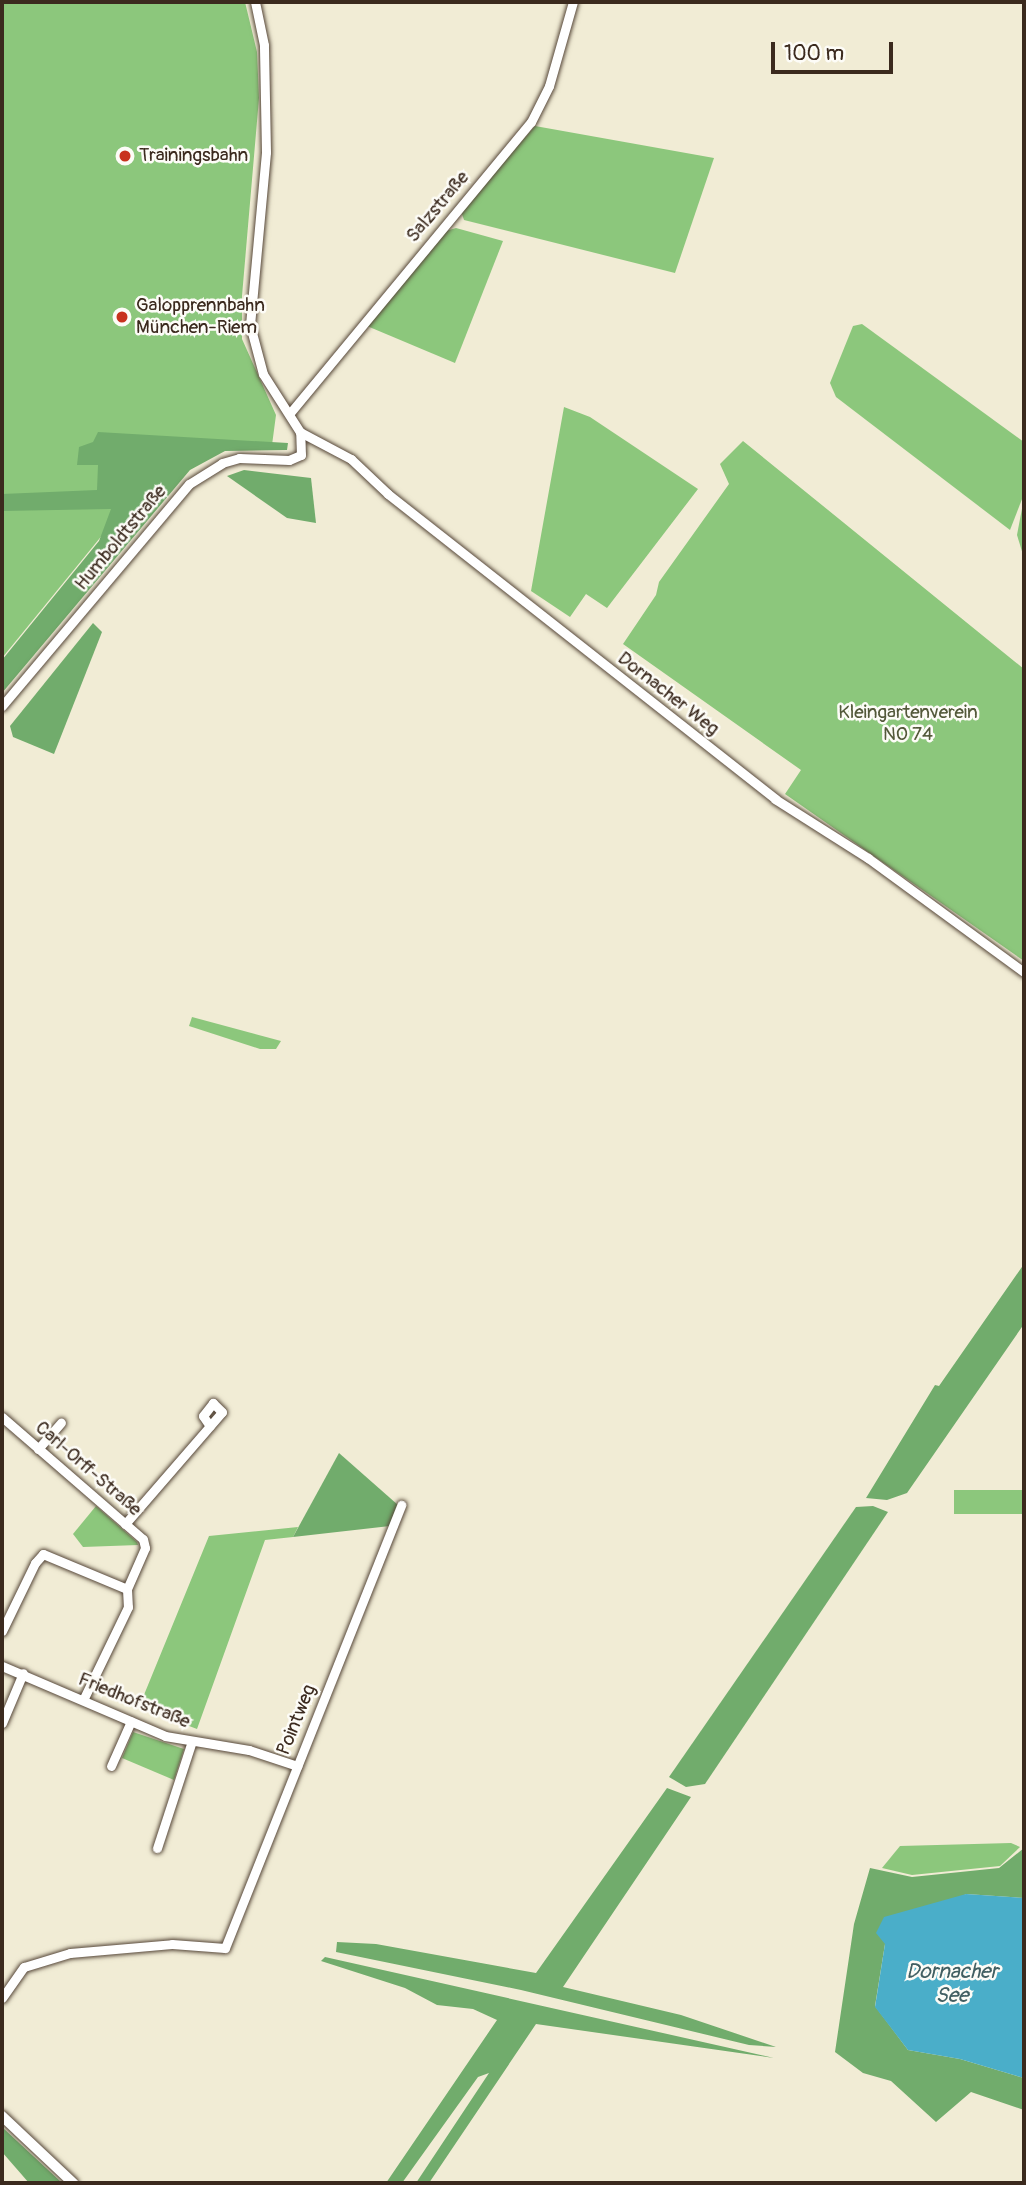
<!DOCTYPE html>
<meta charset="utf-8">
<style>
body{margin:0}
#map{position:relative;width:1026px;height:2185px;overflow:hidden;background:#f1ecd5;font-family:Pangolin,sans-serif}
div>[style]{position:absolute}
.green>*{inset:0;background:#8cc77c;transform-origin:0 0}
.forest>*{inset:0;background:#71ac6c}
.water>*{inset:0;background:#4aaec9}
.roads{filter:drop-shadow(0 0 2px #564739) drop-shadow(0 0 2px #564739)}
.minor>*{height:9px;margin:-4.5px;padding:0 4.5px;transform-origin:4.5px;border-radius:4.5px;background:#fff}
.tertiary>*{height:10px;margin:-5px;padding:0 5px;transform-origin:5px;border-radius:5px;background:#fff}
.dots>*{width:19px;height:19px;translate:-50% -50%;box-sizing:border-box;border:4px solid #fdfcf7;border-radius:50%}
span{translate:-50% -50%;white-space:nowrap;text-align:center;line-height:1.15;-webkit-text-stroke:5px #fdfcf7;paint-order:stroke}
.poi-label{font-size:19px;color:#3b2a1e}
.left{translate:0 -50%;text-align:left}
.street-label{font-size:19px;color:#3b2a1e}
.park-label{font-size:19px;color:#53593a}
.water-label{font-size:21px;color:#415f62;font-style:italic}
.frame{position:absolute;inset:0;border:4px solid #3b2a1e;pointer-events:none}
.scale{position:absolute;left:771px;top:42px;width:122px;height:32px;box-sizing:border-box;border:4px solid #3b2a1e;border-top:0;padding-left:9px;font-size:21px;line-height:24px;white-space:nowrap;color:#3b2a1e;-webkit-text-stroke:5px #fdfcf7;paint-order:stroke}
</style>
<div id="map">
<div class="green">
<i style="clip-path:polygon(2px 2px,245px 2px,257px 52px,259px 98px,242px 296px,242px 339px,276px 415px,272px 445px,209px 449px,148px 479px,2px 658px)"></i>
<i style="clip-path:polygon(535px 126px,714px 158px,675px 273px,464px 220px,461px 211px)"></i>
<i style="clip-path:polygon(456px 228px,503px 241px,455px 363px,367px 326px,446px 231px)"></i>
<i style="clip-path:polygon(862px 324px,1024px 442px,1024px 494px,1010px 530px,836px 397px,830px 383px,853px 326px)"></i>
<i style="clip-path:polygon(564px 407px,590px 417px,698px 489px,607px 608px,586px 594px,570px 617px,531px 591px)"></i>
<i style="clip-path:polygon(743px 441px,1024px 669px,1024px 961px,785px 794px,801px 770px,623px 644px,656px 595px,659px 582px,729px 484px,720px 464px)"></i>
<i style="clip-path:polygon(1024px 498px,1024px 558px,1017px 535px)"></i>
<i style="clip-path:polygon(192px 1017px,281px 1041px,276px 1049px,260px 1049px,189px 1026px)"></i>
<i style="left:1024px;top:1490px;width:24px;height:70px;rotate:90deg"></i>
<i style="clip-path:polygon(96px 1506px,137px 1542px,138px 1545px,83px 1547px,73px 1534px)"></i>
<i style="clip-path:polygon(298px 1527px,293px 1537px,265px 1540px,197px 1729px,139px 1707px,209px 1536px)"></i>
<i style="clip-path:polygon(133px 1732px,184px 1749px,174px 1780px,122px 1758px)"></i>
<i style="clip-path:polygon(1011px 1843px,1020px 1847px,1000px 1866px,912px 1875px,882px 1868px,900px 1846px)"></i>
</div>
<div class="forest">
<i style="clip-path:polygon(98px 432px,288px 443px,287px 450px,225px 451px,190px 470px,2px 693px,2px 660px,99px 541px,111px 509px,2px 511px,2px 494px,97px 490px,98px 465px,77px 465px,79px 447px,93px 442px)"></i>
<i style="clip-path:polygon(244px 470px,311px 478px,316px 523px,287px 518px,227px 476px)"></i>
<i style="clip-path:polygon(93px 623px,102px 632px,54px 754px,13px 737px,10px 726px)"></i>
<i style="clip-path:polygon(1024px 1264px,1024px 1324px,907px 1493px,887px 1500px,866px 1498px,935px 1385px,939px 1386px)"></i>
<i style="clip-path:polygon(339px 1453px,398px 1505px,390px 1526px,293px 1537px)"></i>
<i style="clip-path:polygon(873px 1506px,888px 1512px,705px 1784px,686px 1787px,669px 1777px,856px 1507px)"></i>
<i style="clip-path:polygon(667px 1788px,691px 1797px,563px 1987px,681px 2015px,776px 2047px,749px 2045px,521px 1990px,336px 1952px,337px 1942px,376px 1944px,536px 1973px)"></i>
<i style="clip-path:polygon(1024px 1848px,1024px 1898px,966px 1894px,885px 1944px,875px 2006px,908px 2050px,960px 2059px,1024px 2078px,1024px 2110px,971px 2092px,936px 2122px,891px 2081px,863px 2073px,835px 2052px,854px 1924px,870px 1868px,912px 1877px,999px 1868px)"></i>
<i style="clip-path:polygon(325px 1957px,774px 2058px,536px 2024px,429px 2183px,416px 2183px,489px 2073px,478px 2077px,402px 2183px,386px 2183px,497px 2020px,473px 2009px,437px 2005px,405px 1988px,321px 1961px)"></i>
<i style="clip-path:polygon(2px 2127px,60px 2181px,62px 2183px,29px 2183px,2px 2152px)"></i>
</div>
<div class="water">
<i style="clip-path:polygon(966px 1894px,1024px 1898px,1024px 2078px,960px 2059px,908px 2050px,875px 2007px,885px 1944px,876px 1933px,884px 1917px)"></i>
</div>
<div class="roads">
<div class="minor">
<i style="left:290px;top:413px;width:378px;rotate:-50.4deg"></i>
<i style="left:531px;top:122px;width:40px;rotate:-63.4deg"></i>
<i style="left:549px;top:86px;width:87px;rotate:-74.1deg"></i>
<i style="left:300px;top:432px;width:58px;rotate:27.9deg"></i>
<i style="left:351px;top:459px;width:51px;rotate:43.4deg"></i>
<i style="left:388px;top:494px;width:493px;rotate:38.2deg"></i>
<i style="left:775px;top:799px;width:110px;rotate:32.4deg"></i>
<i style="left:868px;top:858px;width:193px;rotate:36.2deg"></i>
<i style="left:2px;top:706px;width:290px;rotate:-49.9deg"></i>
<i style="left:189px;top:484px;width:39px;rotate:-32deg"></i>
<i style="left:222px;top:463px;width:18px;rotate:-16deg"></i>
<i style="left:239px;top:458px;width:50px;rotate:2.3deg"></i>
<i style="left:289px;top:460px;width:13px;rotate:-23deg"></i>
<i style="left:301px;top:455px;width:23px;rotate:-92deg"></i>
<i style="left:300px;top:432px;width:69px;rotate:-122.5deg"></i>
<i style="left:263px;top:374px;width:51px;rotate:-104.9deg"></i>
<i style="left:250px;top:325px;width:174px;rotate:-84.7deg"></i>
<i style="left:266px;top:152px;width:107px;rotate:-91.1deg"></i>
<i style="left:264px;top:45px;width:44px;rotate:-101.8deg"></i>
<i style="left:2px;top:1417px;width:186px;rotate:40.9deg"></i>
<i style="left:143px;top:1539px;width:9px;rotate:77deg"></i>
<i style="left:145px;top:1548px;width:45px;rotate:113.7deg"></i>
<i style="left:38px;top:1449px;width:35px;rotate:-49deg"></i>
<i style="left:125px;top:1524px;width:148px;rotate:-49.1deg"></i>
<i style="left:222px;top:1412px;width:13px;rotate:-135deg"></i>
<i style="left:213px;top:1403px;width:16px;rotate:128deg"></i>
<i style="left:203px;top:1416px;width:12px;rotate:55deg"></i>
<i style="left:2px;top:1631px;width:76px;rotate:-64.1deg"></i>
<i style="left:35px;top:1563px;width:12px;rotate:-48deg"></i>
<i style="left:43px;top:1554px;width:91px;rotate:22.6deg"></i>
<i style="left:127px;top:1589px;width:18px;rotate:87deg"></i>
<i style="left:128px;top:1607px;width:103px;rotate:115.8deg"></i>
<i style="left:2px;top:1666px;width:177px;rotate:23.2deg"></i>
<i style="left:165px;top:1736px;width:85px;rotate:9.5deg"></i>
<i style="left:249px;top:1750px;width:51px;rotate:18.4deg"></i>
<i style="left:2px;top:1723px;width:54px;rotate:-67.2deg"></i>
<i style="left:111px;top:1766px;width:49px;rotate:-66deg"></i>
<i style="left:157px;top:1848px;width:109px;rotate:-71.9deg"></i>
<i style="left:2px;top:1998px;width:38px;rotate:-55deg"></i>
<i style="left:24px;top:1967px;width:48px;rotate:-16.9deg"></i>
<i style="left:70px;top:1953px;width:102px;rotate:-5deg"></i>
<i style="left:172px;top:1944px;width:53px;rotate:4.3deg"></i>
<i style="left:225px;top:1948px;width:477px;rotate:-68.3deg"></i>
</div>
<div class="tertiary">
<i style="left:2px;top:2116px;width:98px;rotate:43.3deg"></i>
</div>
</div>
<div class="dots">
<i style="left:125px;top:156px;background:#c8321e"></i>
<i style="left:122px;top:317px;background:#c8321e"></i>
</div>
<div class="poi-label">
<span class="left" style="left:139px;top:156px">Trainingsbahn</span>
<span class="left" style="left:136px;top:317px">Galopprennbahn<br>München-Riem</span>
</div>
<div class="street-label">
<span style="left:438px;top:207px;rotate:-50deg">Salzstraße</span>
<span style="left:121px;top:538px;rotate:-50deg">Humboldtstraße</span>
<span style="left:668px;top:694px;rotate:38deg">Dornacher Weg</span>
<span style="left:88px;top:1469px;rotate:41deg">Carl-Orff-Straße</span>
<span style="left:134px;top:1701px;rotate:22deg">Friedhofstraße</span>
<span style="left:297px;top:1720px;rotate:-68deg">Pointweg</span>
</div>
<div class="park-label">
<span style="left:908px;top:724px">Kleingartenverein<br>NO 74</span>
</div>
<div class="water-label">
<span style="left:952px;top:1984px">Dornacher<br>See</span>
</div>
<div class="frame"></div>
<div class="scale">100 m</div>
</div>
